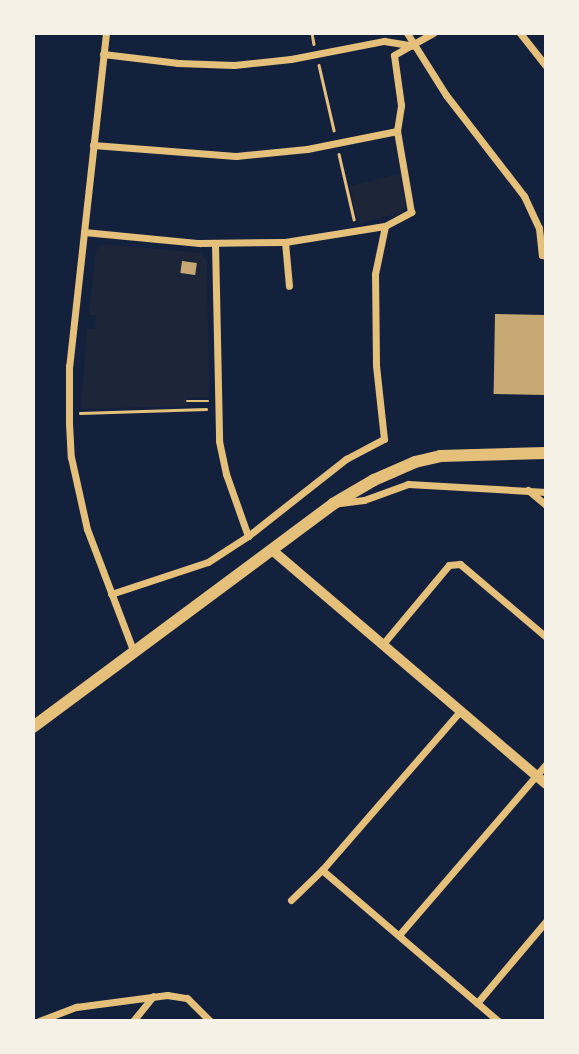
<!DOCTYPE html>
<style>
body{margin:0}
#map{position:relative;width:579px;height:1054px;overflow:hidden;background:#14213d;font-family:Cabin,sans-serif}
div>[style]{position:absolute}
.green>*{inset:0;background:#1d2539}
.building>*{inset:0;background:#c6a872;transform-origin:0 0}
.path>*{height:2.5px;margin:-1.25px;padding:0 1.25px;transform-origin:1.25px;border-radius:1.25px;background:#e5c07b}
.minor>*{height:7px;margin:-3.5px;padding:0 3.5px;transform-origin:3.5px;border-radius:3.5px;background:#e5c07b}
.tertiary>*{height:10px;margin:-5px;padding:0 5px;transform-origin:5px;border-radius:5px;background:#e5c07b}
.secondary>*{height:12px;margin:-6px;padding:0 6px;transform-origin:6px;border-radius:6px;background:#e5c07b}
span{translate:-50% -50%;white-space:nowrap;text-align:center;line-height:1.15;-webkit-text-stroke:5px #f6f1e7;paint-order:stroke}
.frame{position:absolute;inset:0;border:35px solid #f6f1e7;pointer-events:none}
</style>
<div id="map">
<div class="green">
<i style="clip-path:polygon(399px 174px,405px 205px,403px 212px,358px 224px,350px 186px)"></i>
<i style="clip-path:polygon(103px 244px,200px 253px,207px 261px,209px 397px,187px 397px,187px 406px,81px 409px,87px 329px,95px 329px,96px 315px,89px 315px,96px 250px)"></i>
</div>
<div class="building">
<i style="left:182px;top:261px;width:15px;height:12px;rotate:8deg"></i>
<i style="left:495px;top:314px;width:51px;height:80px;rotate:1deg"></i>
</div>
<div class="path">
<i style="left:312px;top:33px;width:11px;rotate:80deg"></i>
<i style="left:319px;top:65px;width:67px;rotate:77deg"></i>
<i style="left:339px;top:154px;width:67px;rotate:77deg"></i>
<i style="left:187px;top:401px;width:21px"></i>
<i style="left:80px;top:413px;width:126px;rotate:-1.8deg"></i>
</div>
<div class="minor">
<i style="left:106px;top:33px;width:335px;rotate:96.3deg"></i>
<i style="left:69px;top:366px;width:57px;rotate:90deg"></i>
<i style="left:69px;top:423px;width:34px;rotate:87deg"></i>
<i style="left:71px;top:457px;width:74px;rotate:77.5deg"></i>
<i style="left:87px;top:529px;width:133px;rotate:69.2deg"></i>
<i style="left:407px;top:33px;width:73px;rotate:57.8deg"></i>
<i style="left:446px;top:95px;width:128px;rotate:52.3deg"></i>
<i style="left:524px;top:196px;width:35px;rotate:65deg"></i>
<i style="left:539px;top:228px;width:27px;rotate:84deg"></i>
<i style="left:542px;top:255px;width:4px;rotate:14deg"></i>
<i style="left:520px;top:33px;width:42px;rotate:51.8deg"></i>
<i style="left:103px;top:54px;width:76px;rotate:6.8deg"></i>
<i style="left:178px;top:63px;width:56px;rotate:2deg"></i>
<i style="left:234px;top:65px;width:57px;rotate:-6deg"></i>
<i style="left:291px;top:59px;width:95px;rotate:-11deg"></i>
<i style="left:384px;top:41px;width:30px;rotate:9deg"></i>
<i style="left:93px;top:145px;width:143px;rotate:4.4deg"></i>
<i style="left:236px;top:156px;width:71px;rotate:-5.6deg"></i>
<i style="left:307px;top:149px;width:92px;rotate:-11.3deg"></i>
<i style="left:84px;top:232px;width:116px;rotate:5.5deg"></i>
<i style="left:199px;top:243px;width:86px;rotate:-0.7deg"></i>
<i style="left:285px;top:242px;width:101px;rotate:-9.1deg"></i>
<i style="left:285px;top:242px;width:44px;rotate:84.8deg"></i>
<i style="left:215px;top:243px;width:198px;rotate:88.8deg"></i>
<i style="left:219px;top:441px;width:34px;rotate:78deg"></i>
<i style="left:226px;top:474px;width:66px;rotate:70.5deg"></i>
<i style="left:528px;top:490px;width:23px;rotate:40deg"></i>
<i style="left:340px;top:503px;width:24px;rotate:-7deg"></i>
<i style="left:364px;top:500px;width:47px;rotate:-20deg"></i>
<i style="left:408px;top:484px;width:138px;rotate:3.3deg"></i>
<i style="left:111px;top:594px;width:102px;rotate:-18.3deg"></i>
<i style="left:208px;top:562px;width:48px;rotate:-33deg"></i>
<i style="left:248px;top:536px;width:125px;rotate:-38.2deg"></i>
<i style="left:346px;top:459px;width:43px;rotate:-27.8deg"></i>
<i style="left:384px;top:439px;width:74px;rotate:-96.2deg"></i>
<i style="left:376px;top:365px;width:91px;rotate:-90.6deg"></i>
<i style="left:375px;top:274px;width:49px;rotate:-78.2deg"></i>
<i style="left:385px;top:226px;width:30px;rotate:-28deg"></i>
<i style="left:411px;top:212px;width:82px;rotate:-99.8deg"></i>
<i style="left:397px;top:131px;width:26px;rotate:-81deg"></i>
<i style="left:401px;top:105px;width:50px;rotate:-98deg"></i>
<i style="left:394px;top:55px;width:45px;rotate:-29.4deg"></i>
<i style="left:382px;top:645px;width:104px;rotate:-50.1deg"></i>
<i style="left:449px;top:565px;width:11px;rotate:-5deg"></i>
<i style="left:460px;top:564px;width:113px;rotate:40.3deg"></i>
<i style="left:322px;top:870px;width:232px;rotate:40.6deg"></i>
<i style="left:291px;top:900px;width:43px;rotate:-44.1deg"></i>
<i style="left:322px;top:870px;width:211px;rotate:-49deg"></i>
<i style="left:399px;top:935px;width:225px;rotate:-49.3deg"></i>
<i style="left:477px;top:1003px;width:107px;rotate:-49.9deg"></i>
<i style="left:39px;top:1021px;width:40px;rotate:-21deg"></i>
<i style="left:76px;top:1007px;width:92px;rotate:-7.5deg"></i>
<i style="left:167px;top:995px;width:20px;rotate:9deg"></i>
<i style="left:187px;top:998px;width:33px;rotate:45deg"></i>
<i style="left:133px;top:1021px;width:32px;rotate:-51deg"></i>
</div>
<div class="tertiary">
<i style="left:272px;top:550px;width:360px;rotate:40.5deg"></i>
</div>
<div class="secondary">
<i style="left:33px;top:727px;width:374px;rotate:-36.6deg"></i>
<i style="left:333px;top:504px;width:48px;rotate:-30.3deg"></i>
<i style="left:374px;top:480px;width:45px;rotate:-23.7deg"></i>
<i style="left:415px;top:462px;width:26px;rotate:-13deg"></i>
<i style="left:440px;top:456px;width:106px;rotate:-1.6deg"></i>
</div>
<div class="frame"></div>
</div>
